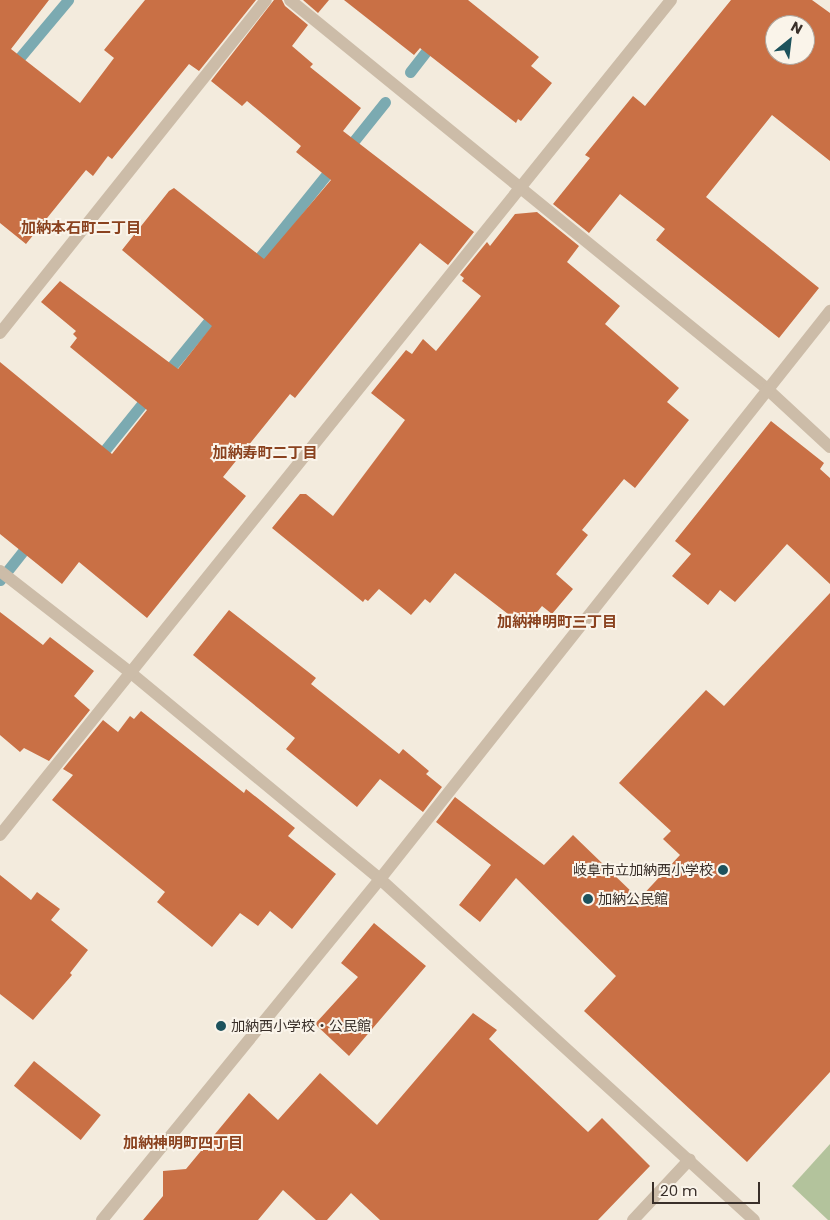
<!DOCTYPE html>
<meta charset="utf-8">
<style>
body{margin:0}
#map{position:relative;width:830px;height:1220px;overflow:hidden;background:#f3ebdd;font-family:Poppins,"Noto Sans JP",sans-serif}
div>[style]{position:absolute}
.green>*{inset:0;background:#b3c39c}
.stream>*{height:11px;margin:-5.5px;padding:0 5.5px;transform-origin:5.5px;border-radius:5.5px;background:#7baab1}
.building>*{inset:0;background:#c97045;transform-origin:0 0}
.minor>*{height:12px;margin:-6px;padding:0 6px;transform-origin:6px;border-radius:6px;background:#ccbca8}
.dots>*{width:14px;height:14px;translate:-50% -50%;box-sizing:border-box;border:2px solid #faf4ea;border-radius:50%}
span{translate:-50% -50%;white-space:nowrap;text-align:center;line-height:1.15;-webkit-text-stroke:4px #faf4ea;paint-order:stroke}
.poi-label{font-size:14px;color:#392f29}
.right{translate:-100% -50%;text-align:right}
.left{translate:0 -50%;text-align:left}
.neighbourhood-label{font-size:15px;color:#8a421f;font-weight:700}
.north{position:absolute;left:765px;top:15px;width:50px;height:50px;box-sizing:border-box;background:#faf4ea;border:1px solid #ada59d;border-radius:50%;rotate:29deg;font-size:14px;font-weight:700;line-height:20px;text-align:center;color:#392f29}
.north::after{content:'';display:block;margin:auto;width:18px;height:22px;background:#1d525c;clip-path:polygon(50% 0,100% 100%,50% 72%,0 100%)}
.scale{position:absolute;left:652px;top:1182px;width:108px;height:22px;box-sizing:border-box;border:2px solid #392f29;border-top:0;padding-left:6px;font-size:15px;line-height:18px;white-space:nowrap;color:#392f29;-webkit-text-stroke:4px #faf4ea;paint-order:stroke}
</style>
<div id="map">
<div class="green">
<i style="clip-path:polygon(830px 1144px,830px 1220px,828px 1220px,792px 1186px)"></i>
</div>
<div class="stream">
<i style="left:410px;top:72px;width:41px;rotate:-52deg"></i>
<i style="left:0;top:81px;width:106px;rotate:-50deg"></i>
<i style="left:345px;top:152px;width:64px;rotate:-51.3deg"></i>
<i style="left:251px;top:268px;width:134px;rotate:-51.1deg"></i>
<i style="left:163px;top:377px;width:84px;rotate:-50.8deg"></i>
<i style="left:96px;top:461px;width:86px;rotate:-51.1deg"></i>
<i style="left:0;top:580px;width:50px;rotate:-51.5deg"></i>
</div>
<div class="building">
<i style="clip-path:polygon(0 0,49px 0,11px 49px,80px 103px,114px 58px,104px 50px,145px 0,256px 0,199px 71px,189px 64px,112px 159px,108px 156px,93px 176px,86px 170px,26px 244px,0 223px)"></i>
<i style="clip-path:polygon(274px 0,282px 0,285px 6px,308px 25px,292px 46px,313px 64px,310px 67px,361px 108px,343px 131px,474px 232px,448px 265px,420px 243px,295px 398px,290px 394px,223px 477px,246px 496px,147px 618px,79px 562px,62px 584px,0 534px,0 362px,112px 454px,147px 410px,70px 347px,77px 338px,73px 334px,76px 331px,41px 302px,60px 281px,178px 369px,212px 326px,122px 250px,169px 191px,174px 188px,264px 259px,331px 180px,296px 152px,301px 146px,247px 101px,242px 106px,211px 81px)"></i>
<i style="clip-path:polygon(303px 0,329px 0,318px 13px)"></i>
<i style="clip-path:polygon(344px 0,468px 0,539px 57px,531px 66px,552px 83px,521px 121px,518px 119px,516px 123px,420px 48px,414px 55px)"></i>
<i style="clip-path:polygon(evenodd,731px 0,812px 0,830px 13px,830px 161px,772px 115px,706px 197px,819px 288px,779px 338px,656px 240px,665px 229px,620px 194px,589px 233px,553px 204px,590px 158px,585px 155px,633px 96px,645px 106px,731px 0,775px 25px,805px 25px,805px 55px,775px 55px,775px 25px)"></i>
<i style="clip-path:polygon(537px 212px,579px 246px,567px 262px,620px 306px,605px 324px,679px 388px,667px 402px,689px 420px,635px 488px,624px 479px,582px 530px,588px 535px,556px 574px,573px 589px,552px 614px,542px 606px,525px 627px,455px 573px,430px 603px,425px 599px,411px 615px,379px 589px,368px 601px,365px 599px,363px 602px,272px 528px,300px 494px,306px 494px,333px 516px,405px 420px,371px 393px,406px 350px,412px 354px,423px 339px,436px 351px,481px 296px,462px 281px,464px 278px,460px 275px,487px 242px,490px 246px,515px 214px)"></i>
<i style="clip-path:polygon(771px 421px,824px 463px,820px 469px,830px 478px,830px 584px,787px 544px,735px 602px,720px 590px,708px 605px,672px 576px,691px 554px,675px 541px)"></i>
<i style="clip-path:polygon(830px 593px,830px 1072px,747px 1162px,584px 1011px,616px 976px,516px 878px,480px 922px,459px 905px,491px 865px,436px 822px,455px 797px,544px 865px,573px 835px,639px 899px,680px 855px,663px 839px,671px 831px,619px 783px,706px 690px,724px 706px)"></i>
<i style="clip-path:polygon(229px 610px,316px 678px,311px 684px,399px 754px,403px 749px,429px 771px,426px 774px,442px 787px,423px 812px,380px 779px,357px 807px,286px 749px,295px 738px,193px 655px)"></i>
<i style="clip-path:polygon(0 612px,43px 645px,50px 637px,94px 671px,74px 696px,90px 710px,49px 761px,24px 748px,20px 752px,0 735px)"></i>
<i style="clip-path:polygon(141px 711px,244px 793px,246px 789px,295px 828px,288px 836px,336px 874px,292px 929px,270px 911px,258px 926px,240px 913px,212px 947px,157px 902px,165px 892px,52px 800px,73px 775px,63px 769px,103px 720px,118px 732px,130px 716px,134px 719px)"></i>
<i style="clip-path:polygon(0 875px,31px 900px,37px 892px,60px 909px,51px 920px,88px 950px,70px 973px,72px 975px,33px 1020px,0 994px)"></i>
<i style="clip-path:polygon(374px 923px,426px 966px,349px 1056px,315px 1024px,358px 977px,341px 963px)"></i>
<i style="clip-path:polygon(473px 1013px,497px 1030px,489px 1039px,588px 1132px,602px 1118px,650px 1166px,598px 1220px,380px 1220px,351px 1193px,327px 1220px,316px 1220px,283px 1190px,258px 1220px,143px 1220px,163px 1196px,163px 1171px,186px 1169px,249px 1093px,278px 1120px,320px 1073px,377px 1125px)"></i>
<i style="left:34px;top:1061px;width:86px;height:32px;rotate:39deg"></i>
</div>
<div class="minor">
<i style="left:290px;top:0;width:614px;rotate:39.18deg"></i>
<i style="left:766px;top:388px;width:87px;rotate:42.7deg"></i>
<i style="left:0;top:333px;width:426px;rotate:-51.4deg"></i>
<i style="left:0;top:571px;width:166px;rotate:37.9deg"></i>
<i style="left:131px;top:673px;width:323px;rotate:39.6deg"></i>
<i style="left:380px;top:879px;width:506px;rotate:42.36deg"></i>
<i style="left:0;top:835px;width:1071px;rotate:-51.21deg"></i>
<i style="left:102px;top:1220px;width:440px;rotate:-50.8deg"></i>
<i style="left:380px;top:879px;width:725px;rotate:-51.61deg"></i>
<i style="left:633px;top:1220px;width:83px;rotate:-46.9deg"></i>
</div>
<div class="dots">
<i style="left:723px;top:870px;background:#1d525c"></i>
<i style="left:588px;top:899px;background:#1d525c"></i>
<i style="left:221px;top:1026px;background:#1d525c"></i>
</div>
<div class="poi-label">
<span class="right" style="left:713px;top:870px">岐阜市立加納西小学校</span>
<span class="left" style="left:598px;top:899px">加納公民館</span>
<span class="left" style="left:231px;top:1026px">加納西小学校・公民館</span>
</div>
<div class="neighbourhood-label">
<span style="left:81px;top:228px">加納本石町二丁目</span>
<span style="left:265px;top:453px">加納寿町二丁目</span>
<span style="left:557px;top:622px">加納神明町三丁目</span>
<span style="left:183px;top:1143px">加納神明町四丁目</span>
</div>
<div class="north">N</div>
<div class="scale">20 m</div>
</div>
